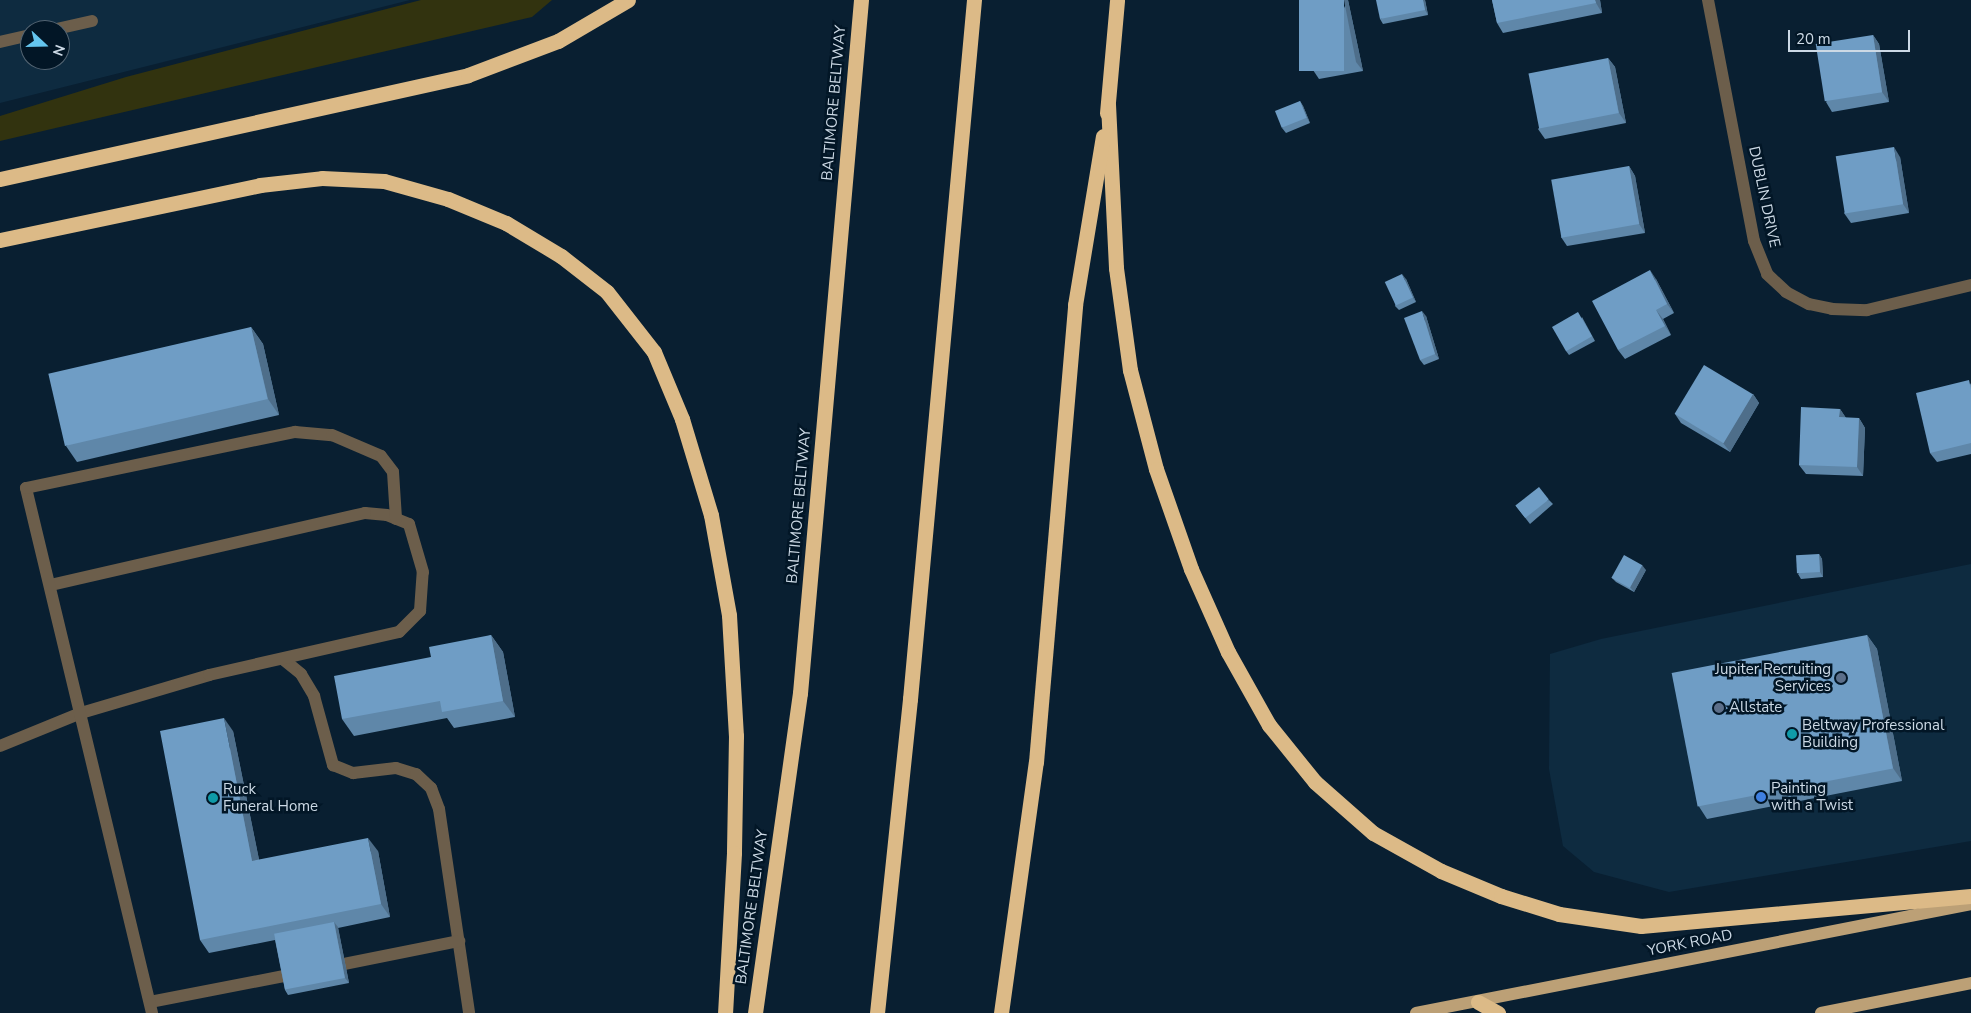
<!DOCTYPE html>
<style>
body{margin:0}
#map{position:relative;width:1971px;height:1013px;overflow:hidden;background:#091f31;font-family:"Nunito Sans",sans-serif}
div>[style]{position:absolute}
.built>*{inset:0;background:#0e2b40}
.green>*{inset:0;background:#32330f}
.lane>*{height:12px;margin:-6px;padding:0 6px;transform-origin:6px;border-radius:6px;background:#6c5e4b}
.street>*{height:12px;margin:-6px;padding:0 6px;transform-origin:6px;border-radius:6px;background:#6c5e4b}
.primary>*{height:12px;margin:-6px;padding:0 6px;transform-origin:6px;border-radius:6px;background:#bca076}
.highway>*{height:15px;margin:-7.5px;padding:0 7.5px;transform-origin:7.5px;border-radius:7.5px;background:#dcba87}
.wall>*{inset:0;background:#5f87a9}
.shaded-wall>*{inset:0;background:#4e6e8a}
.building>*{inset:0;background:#6f9dc5;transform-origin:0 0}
.dots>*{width:14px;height:14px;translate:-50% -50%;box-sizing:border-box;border:2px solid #021626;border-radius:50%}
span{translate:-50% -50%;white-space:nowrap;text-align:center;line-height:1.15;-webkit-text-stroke:5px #021626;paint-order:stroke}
.street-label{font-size:15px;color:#ccd9e5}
.poi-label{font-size:15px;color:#ccd9e5}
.right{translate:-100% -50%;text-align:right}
.left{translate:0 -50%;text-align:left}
.north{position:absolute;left:20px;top:20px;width:50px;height:50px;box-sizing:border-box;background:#021626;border:1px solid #536472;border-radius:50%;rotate:111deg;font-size:14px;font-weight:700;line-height:20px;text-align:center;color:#ccd9e5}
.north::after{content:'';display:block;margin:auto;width:18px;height:22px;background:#64c5ee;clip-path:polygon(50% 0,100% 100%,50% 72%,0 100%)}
.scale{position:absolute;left:1788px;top:30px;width:122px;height:22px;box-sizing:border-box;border:2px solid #ccd9e5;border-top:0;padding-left:6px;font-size:15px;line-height:18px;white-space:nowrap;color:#ccd9e5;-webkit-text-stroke:4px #021626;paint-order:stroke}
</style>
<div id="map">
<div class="built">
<i style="clip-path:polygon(evenodd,0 0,410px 0,0 103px,0 0,30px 30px,60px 30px,60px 60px,30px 60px,30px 30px)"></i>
<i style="clip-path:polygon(1971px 564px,1971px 841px,1669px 892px,1594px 872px,1563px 846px,1549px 769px,1550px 654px,1601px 639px)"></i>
</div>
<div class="green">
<i style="clip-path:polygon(421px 0,552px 0,532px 17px,0 141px,0 116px,126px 77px)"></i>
</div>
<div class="lane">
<i style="left:52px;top:30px;width:41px;rotate:-12.7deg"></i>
<i style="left:0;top:42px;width:31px;rotate:-13deg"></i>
<i style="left:284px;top:660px;width:22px;rotate:39deg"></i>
<i style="left:301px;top:674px;width:26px;rotate:59deg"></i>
<i style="left:314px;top:696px;width:72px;rotate:74.6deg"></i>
<i style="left:333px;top:765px;width:22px;rotate:22deg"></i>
<i style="left:353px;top:773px;width:43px;rotate:-6.6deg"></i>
<i style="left:396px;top:768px;width:21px;rotate:17deg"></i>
<i style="left:416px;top:774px;width:21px;rotate:43deg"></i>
<i style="left:431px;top:788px;width:22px;rotate:69deg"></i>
<i style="left:439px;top:809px;width:206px;rotate:81.6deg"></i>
<i style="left:0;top:746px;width:87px;rotate:-22.2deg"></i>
<i style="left:81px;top:713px;width:134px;rotate:-16.5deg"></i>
<i style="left:209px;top:675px;width:195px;rotate:-12.8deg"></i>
<i style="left:399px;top:632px;width:30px;rotate:-45deg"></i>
<i style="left:420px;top:611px;width:39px;rotate:-86deg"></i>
<i style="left:423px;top:572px;width:50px;rotate:-106.3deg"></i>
<i style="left:409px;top:524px;width:24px;rotate:-158deg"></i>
<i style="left:387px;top:515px;width:22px;rotate:-175deg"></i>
<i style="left:365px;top:513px;width:323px;rotate:167.1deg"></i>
<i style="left:329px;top:967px;width:133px;rotate:-11.3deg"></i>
<i style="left:150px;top:1002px;width:152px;rotate:-11deg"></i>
<i style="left:152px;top:1013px;width:540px;rotate:-103.5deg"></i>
<i style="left:26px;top:488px;width:275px;rotate:-11.8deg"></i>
<i style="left:295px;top:432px;width:37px;rotate:5deg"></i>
<i style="left:332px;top:435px;width:53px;rotate:23.2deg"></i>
<i style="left:381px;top:456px;width:20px;rotate:53deg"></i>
<i style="left:393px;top:472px;width:47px;rotate:86.3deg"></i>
</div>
<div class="street">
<i style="left:1708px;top:0;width:245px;rotate:79.2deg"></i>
<i style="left:1754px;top:241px;width:35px;rotate:68deg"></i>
<i style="left:1767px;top:274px;width:26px;rotate:43deg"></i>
<i style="left:1786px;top:292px;width:26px;rotate:28deg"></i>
<i style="left:1809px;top:304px;width:24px;rotate:12deg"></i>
<i style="left:1832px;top:309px;width:35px;rotate:2deg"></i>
<i style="left:1867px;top:310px;width:107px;rotate:-13.5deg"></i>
</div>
<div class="primary">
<i style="left:1416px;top:1013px;width:566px;rotate:-11.11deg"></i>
<i style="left:1821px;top:1013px;width:153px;rotate:-11.3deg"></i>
</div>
<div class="highway">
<i style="left:1108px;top:104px;width:164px;rotate:87.2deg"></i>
<i style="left:1116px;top:268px;width:103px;rotate:82.2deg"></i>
<i style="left:1130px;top:370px;width:102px;rotate:75.3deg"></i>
<i style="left:1156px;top:469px;width:106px;rotate:70.7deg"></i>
<i style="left:1191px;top:569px;width:91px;rotate:66deg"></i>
<i style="left:1228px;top:652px;width:84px;rotate:60.7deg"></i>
<i style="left:1269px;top:725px;width:73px;rotate:51.1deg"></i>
<i style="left:1315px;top:782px;width:77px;rotate:41.3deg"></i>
<i style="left:1373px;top:833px;width:78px;rotate:29.2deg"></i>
<i style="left:1441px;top:871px;width:65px;rotate:22.6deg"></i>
<i style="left:1501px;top:896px;width:61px;rotate:17.2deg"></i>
<i style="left:1559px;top:914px;width:83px;rotate:8.3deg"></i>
<i style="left:1641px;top:926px;width:331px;rotate:-5.2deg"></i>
<i style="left:1107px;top:113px;width:113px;rotate:-84.9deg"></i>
<i style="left:0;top:179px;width:479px;rotate:-12.5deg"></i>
<i style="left:468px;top:75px;width:96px;rotate:-20.7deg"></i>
<i style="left:558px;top:41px;width:81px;rotate:-30.4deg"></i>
<i style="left:0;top:240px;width:266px;rotate:-11.9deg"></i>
<i style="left:260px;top:185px;width:62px;rotate:-6.4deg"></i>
<i style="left:322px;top:178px;width:62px;rotate:2.8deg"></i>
<i style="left:384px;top:181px;width:66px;rotate:15.7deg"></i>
<i style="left:448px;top:199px;width:63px;rotate:22.5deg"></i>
<i style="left:506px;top:223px;width:64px;rotate:31deg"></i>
<i style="left:561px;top:256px;width:58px;rotate:38deg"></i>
<i style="left:607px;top:292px;width:76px;rotate:51.9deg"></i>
<i style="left:654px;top:352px;width:73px;rotate:67.3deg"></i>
<i style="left:682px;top:419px;width:100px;rotate:73.2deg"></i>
<i style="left:711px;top:515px;width:102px;rotate:79.8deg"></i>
<i style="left:729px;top:615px;width:121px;rotate:86.7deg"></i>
<i style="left:736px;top:736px;width:117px;rotate:91deg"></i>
<i style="left:734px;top:853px;width:160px;rotate:93.2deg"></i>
<i style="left:1478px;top:1002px;width:23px;rotate:29deg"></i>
<i style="left:755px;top:1013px;width:323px;rotate:-82deg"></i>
<i style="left:800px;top:693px;width:696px;rotate:-84.97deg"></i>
<i style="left:877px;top:1013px;width:316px;rotate:-84deg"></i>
<i style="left:910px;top:699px;width:702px;rotate:-84.77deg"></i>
<i style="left:1001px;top:1013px;width:253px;rotate:-82.1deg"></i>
<i style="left:1036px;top:762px;width:459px;rotate:-85.1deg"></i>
<i style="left:1075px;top:305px;width:171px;rotate:-80.6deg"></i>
</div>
<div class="wall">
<i style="clip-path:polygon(1348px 0,1363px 71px,1319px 79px,1313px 70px)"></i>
<i style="clip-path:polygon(1425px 0,1428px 15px,1383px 24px,1380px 19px)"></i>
<i style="clip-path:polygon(1492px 0,1600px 0,1602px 13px,1503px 33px,1497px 23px)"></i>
<i style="clip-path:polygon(1873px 35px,1879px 44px,1889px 102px,1832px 112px,1826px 102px)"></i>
<i style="clip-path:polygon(1608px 58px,1615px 67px,1626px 123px,1545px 139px,1538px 129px)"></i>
<i style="clip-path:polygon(1300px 101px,1303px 106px,1310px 123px,1286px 133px,1282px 128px)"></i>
<i style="clip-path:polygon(1900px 157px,1909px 213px,1851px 223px,1844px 213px)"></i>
<i style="clip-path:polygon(1629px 166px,1635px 176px,1645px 233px,1567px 246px,1561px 237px)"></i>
<i style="clip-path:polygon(1406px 279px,1416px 302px,1399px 310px,1395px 306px)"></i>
<i style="clip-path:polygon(1656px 279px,1674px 313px,1663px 319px,1671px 335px,1625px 359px,1618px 350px)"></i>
<i style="clip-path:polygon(1426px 316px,1439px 359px,1424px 365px,1420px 360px)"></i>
<i style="clip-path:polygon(1582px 317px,1595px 341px,1569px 355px,1566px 351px)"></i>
<i style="clip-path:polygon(251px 327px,263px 344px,279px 415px,77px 462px,66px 446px)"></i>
<i style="clip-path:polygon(1971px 383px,1971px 454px,1937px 462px,1930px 453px)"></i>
<i style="clip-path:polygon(1753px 394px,1759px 403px,1730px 452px,1681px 423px,1675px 414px)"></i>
<i style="clip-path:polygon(1840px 409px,1846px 418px,1859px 418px,1865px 428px,1863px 476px,1806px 474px,1799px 465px)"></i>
<i style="clip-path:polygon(1549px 500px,1553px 504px,1530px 524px,1516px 506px)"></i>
<i style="clip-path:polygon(1819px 554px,1822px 559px,1823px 577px,1801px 579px,1798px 574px)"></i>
<i style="clip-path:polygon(1646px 570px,1634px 592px,1616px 582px,1612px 578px)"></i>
<i style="clip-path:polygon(491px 635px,503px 652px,515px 717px,454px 728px,447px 718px,354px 736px,342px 719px,431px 657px)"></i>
<i style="clip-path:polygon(1867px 635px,1877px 649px,1902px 781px,1707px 819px,1698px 805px)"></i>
<i style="clip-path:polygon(233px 731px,259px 860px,378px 851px,390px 917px,338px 928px,349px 983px,288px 995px,285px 990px,275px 940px,209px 953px,200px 940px)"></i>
</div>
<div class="shaded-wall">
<i style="clip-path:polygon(1344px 0,1348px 0,1363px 71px,1356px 62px)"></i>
<i style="clip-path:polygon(1423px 0,1425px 0,1428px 15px,1425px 10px)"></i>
<i style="clip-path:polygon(1595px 0,1600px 0,1602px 13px,1596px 3px)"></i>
<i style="clip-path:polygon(1873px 35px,1879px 44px,1889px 102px,1882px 92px)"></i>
<i style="clip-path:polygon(1608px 58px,1615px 67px,1626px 123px,1619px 113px)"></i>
<i style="clip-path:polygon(1300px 101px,1303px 106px,1310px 123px,1307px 118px)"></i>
<i style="clip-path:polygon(1894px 147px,1900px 157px,1909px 213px,1903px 204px)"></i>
<i style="clip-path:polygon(1629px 166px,1635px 176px,1645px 233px,1639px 224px)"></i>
<i style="clip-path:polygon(1650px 270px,1656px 279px,1674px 313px,1667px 304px)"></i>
<i style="clip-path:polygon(1402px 274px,1406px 279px,1416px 302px,1413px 298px)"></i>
<i style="clip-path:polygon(1656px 310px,1663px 319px,1671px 335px,1665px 326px)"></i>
<i style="clip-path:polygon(1422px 311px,1426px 316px,1439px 359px,1435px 354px)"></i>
<i style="clip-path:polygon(251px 327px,263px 344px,279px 415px,268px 399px)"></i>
<i style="clip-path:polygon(1753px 394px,1759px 403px,1730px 452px,1723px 443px)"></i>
<i style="clip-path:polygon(1840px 409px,1846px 418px,1839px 417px)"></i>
<i style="clip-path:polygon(1859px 418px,1865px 428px,1863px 476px,1857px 467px)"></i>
<i style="clip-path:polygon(1819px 554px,1822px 559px,1823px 577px,1820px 572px)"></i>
<i style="clip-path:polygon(1642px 565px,1646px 570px,1634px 592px,1630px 587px)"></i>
<i style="clip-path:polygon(491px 635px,503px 652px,515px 717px,503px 701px)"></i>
<i style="clip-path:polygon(1867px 635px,1877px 649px,1902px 781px,1893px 768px)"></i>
<i style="clip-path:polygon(224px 718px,233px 731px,262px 874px,252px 861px)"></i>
<i style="clip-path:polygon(368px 838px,378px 851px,390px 917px,381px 904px)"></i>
<i style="clip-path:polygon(334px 922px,338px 927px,349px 983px,345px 978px)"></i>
</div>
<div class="building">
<i style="left:1299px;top:0;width:45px;height:71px"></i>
<i style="clip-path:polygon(1376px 0,1423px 0,1425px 10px,1380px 19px)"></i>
<i style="clip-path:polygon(1492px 0,1595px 0,1596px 3px,1497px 23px)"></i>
<i style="left:1873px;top:35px;width:58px;height:58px;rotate:81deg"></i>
<i style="left:1608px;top:58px;width:56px;height:81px;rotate:79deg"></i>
<i style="left:1300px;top:101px;width:18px;height:27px;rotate:68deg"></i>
<i style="left:1894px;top:147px;width:58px;height:59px;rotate:81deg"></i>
<i style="left:1629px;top:166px;width:59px;height:79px;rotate:80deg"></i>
<i style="clip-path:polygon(1650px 270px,1667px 304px,1656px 310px,1665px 326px,1618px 350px,1592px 301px)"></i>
<i style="left:1402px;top:274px;width:26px;height:19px;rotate:65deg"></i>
<i style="clip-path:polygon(1422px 311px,1435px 354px,1420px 360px,1404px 318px)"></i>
<i style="left:1578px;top:312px;width:28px;height:30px;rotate:60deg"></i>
<i style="left:251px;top:327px;width:74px;height:208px;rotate:77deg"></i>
<i style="left:1704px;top:365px;width:57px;height:57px;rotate:31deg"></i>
<i style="clip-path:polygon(1969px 380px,1971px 389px,1971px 443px,1930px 453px,1916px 393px)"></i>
<i style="clip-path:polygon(1801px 407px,1840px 409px,1839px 417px,1859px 418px,1857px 467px,1799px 465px)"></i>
<i style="left:1539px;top:487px;width:16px;height:30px;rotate:52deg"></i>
<i style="left:1819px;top:554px;width:18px;height:23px;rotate:87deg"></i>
<i style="left:1624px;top:555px;width:21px;height:26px;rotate:29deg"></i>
<i style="clip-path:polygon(491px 635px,503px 701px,442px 712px,440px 701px,342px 719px,334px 676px,431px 657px,429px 647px)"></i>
<i style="left:1867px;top:635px;width:136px;height:199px;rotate:79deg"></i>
<i style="clip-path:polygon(224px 718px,252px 861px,368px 838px,381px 904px,200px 940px,160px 731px)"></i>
<i style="left:334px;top:922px;width:57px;height:61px;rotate:79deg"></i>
</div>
<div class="dots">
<i style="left:1841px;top:678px;background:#5c6f8a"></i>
<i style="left:1719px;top:708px;background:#5c6f8a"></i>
<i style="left:1792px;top:734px;background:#0f9aa8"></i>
<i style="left:1761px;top:797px;background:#3f7fe0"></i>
<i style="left:213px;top:798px;background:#0f9aa8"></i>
</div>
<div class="street-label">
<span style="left:834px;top:103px;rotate:-85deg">BALTIMORE BELTWAY</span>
<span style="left:1764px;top:197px;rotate:78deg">DUBLIN DRIVE</span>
<span style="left:799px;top:506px;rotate:-85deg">BALTIMORE BELTWAY</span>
<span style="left:752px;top:907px;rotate:-82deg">BALTIMORE BELTWAY</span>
<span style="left:1690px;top:943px;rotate:-11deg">YORK ROAD</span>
</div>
<div class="poi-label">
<span class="right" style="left:1831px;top:678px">Jupiter Recruiting<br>Services</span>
<span class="left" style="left:1729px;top:708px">Allstate</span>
<span class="left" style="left:1802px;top:734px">Beltway Professional<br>Building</span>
<span class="left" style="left:1771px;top:797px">Painting<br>with a Twist</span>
<span class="left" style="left:223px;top:798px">Ruck<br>Funeral Home</span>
</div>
<div class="north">N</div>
<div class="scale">20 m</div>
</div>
